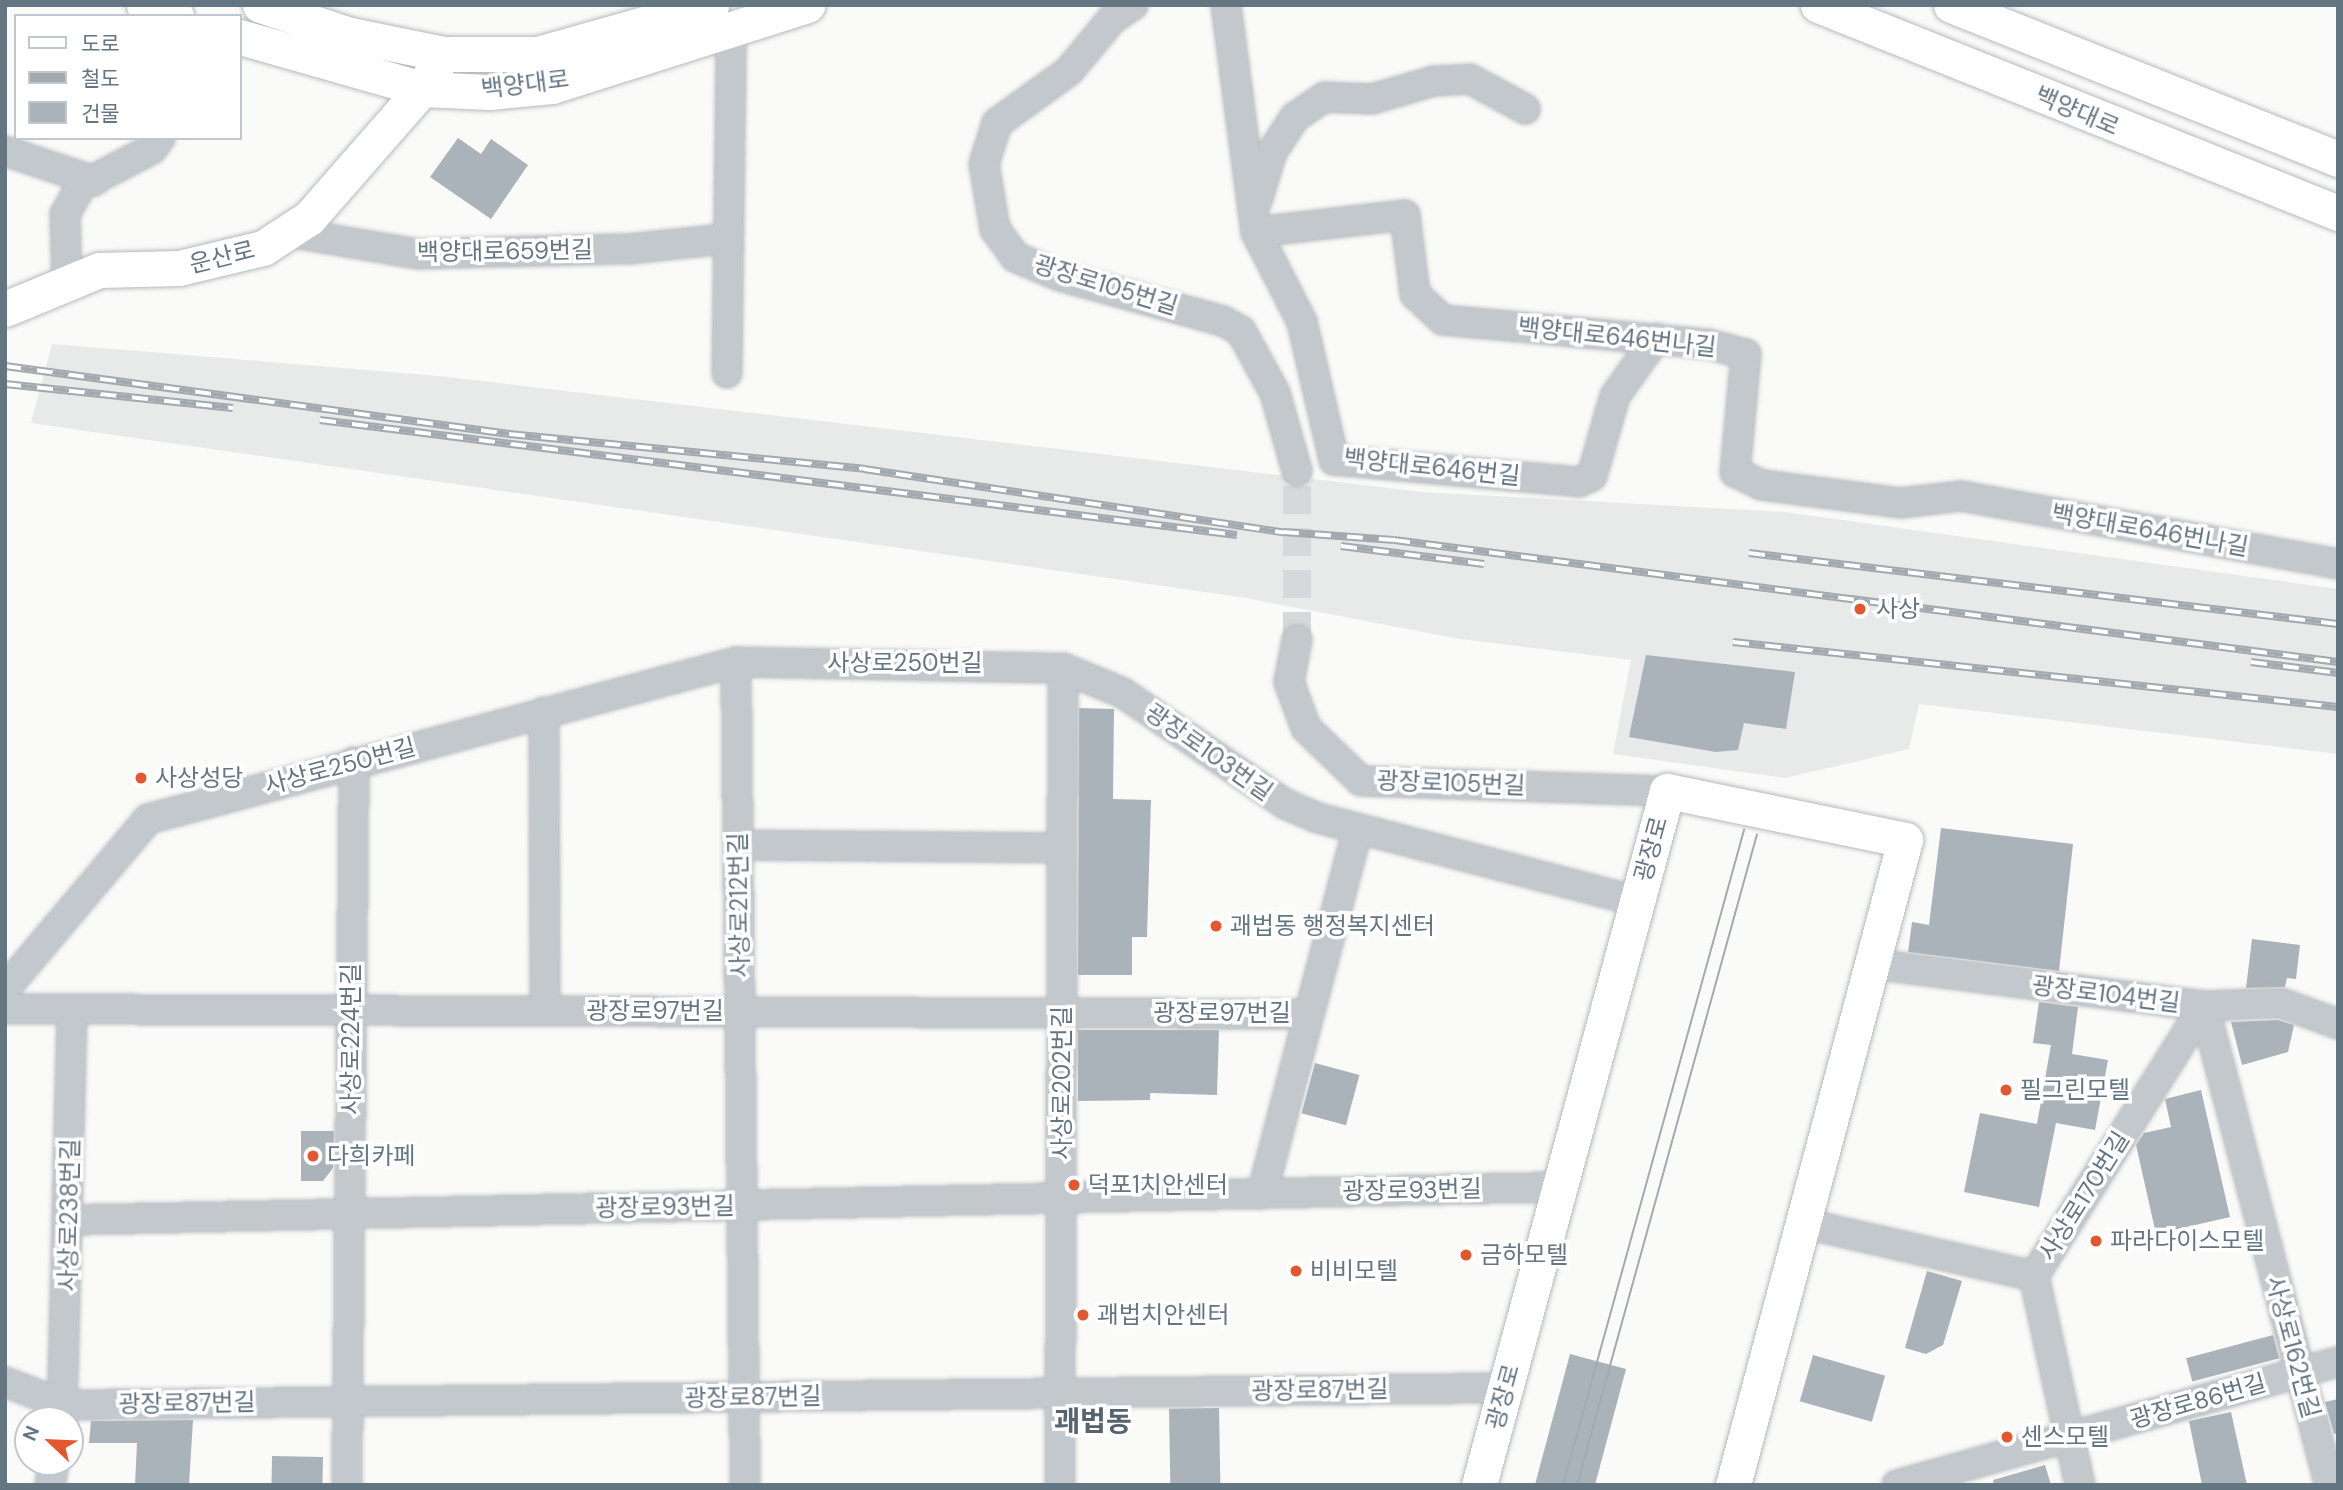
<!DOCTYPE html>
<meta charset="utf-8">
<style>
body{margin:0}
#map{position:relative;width:2343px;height:1490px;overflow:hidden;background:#fafaf8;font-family:"DM Sans","Noto Sans KR",sans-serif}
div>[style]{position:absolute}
.built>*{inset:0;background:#e8e9e9}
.building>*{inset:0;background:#aab3b9;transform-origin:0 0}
.minor-tunnel>*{height:28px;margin-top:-14px;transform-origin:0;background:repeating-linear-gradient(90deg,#d5d9db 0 28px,transparent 0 42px)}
.roads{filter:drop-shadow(0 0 2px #b5babe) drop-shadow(0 0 2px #b5babe)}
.minor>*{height:28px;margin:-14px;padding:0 14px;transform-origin:14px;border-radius:14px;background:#c3c8cc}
.major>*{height:35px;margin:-17.5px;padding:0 17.5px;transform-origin:17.5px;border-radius:17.5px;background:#fff}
.tram>*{height:2px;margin:-1px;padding:0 1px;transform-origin:1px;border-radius:1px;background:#a2aab0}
.rail>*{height:8px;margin-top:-4px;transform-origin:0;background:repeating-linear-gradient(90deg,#fff 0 16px,#a2aab0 0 32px);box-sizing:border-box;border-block:2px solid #a2aab0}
.dots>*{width:19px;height:19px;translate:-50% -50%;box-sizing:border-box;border:4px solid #fff;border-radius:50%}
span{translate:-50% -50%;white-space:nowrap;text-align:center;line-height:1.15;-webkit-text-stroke:7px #fff;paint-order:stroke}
.street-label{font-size:24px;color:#657683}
.poi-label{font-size:24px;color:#657683}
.left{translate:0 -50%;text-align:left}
.quarter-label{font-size:28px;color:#57646e;font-weight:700}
.frame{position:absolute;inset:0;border:7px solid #657683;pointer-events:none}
.legend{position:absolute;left:14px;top:14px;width:228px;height:126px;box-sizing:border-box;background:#fff;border:2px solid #c1c8cd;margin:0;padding:9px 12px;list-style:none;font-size:21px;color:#657683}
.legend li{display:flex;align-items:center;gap:14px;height:35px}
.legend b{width:35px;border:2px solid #c1c8cd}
.north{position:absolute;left:14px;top:1406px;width:70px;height:70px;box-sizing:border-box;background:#fff;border:2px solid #c1c8cd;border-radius:50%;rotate:293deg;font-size:19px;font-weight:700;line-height:28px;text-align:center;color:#657683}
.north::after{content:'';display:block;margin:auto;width:24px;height:32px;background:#e4572e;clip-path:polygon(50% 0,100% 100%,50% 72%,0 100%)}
</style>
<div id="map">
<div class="built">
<i style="clip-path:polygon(52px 344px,439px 376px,1423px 492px,1785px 512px,2338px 589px,2338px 754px,1919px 704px,1909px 749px,1786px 778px,1613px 754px,1631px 660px,1460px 639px,1240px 597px,31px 423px)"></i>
</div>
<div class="building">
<i style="clip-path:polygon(458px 138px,481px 154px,491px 139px,528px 165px,491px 219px,430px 177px)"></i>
<i style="clip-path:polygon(1646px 655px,1795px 672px,1786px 729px,1744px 723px,1738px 750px,1716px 752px,1629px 737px)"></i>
<i style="clip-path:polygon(1079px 708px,1114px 709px,1113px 799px,1151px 800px,1147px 937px,1132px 937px,1132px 975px,1078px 975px)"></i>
<i style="clip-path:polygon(1941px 828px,2073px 844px,2059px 971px,1908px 952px,1912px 922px,1929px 925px)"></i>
<i style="clip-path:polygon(2252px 939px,2300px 945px,2296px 979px,2287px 978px,2285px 987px,2246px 988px)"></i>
<i style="clip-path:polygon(2039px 1002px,2078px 1007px,2072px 1054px,2108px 1060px,2095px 1130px,2056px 1123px,2039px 1207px,1964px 1192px,1980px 1113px,2037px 1124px,2051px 1045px,2033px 1043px)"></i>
<i style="clip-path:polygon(2278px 1020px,2294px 1025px,2288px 1052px,2242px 1065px,2231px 1022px)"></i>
<i style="clip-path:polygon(1078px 1030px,1219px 1030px,1217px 1095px,1150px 1093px,1150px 1100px,1078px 1101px)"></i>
<i style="left:1315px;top:1063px;width:46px;height:52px;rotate:15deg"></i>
<i style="clip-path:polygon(2201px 1090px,2230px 1217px,2156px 1234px,2136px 1145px,2144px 1133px,2171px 1127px,2165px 1099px)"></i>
<i style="clip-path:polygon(301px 1131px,334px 1131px,333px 1168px,323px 1181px,301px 1181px)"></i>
<i style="clip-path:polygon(1927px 1271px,1962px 1281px,1943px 1345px,1926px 1354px,1905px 1348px)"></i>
<i style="left:2273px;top:1335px;width:24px;height:90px;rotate:75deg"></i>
<i style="left:1570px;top:1354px;width:58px;height:136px;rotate:15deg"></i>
<i style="left:1813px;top:1355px;width:75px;height:48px;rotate:16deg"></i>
<i style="clip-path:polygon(2338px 1399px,2338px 1433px,2334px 1434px,2325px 1402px)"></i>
<i style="left:1219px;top:1408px;width:77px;height:50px;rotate:89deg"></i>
<i style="clip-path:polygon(2231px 1412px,2247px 1485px,2202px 1485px,2189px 1421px)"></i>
<i style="clip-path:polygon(193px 1420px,189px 1485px,135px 1485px,137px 1443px,89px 1443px,91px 1421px)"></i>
<i style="left:272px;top:1456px;width:51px;height:29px;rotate:1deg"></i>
<i style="clip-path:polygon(2045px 1465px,2051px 1485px,1994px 1485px,1993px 1480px)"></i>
</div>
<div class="minor-tunnel">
<i style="left:1297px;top:640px;width:169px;rotate:-90deg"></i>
</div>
<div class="roads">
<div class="minor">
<i style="left:1133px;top:5px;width:25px;rotate:146deg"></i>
<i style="left:1112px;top:19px;width:67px;rotate:129.6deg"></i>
<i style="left:1069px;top:71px;width:89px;rotate:144.2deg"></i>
<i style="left:997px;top:123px;width:43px;rotate:107.6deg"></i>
<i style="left:984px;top:164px;width:66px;rotate:80.4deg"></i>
<i style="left:995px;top:229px;width:34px;rotate:54deg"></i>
<i style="left:1015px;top:257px;width:49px;rotate:22.9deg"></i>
<i style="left:1060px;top:276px;width:169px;rotate:15.4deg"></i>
<i style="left:1223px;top:321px;width:21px;rotate:29deg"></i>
<i style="left:1241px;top:331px;width:71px;rotate:61.3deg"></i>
<i style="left:1275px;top:393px;width:81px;rotate:74.2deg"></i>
<i style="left:1226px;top:5px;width:229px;rotate:82.5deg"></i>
<i style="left:1256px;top:232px;width:101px;rotate:62.9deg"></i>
<i style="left:1302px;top:322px;width:142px;rotate:76.9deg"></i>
<i style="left:1334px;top:460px;width:246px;rotate:5.1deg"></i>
<i style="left:1579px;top:482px;width:14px;rotate:-25deg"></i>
<i style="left:1592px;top:476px;width:83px;rotate:-74deg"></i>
<i style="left:1615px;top:396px;width:71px;rotate:-54.7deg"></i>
<i style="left:5px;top:151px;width:94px;rotate:18.6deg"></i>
<i style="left:1257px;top:201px;width:51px;rotate:-73deg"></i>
<i style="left:1272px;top:152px;width:42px;rotate:-56.7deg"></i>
<i style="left:1295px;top:117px;width:36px;rotate:-34deg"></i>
<i style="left:1325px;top:97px;width:47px;rotate:2.4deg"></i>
<i style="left:1372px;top:99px;width:65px;rotate:-16.2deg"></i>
<i style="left:1434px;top:81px;width:36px;rotate:-3deg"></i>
<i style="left:1470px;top:79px;width:63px;rotate:28.6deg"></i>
<i style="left:287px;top:232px;width:133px;rotate:9.5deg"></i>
<i style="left:418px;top:254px;width:211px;rotate:-1.4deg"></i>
<i style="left:629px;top:249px;width:96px;rotate:-6deg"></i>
<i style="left:1256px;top:232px;width:150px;rotate:-6.5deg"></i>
<i style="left:1405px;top:215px;width:80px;rotate:82.8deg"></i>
<i style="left:1415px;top:294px;width:38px;rotate:43deg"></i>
<i style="left:1443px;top:320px;width:266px;rotate:5.2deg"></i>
<i style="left:1708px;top:344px;width:39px;rotate:15deg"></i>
<i style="left:1746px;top:354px;width:119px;rotate:95.3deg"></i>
<i style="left:1735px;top:472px;width:30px;rotate:26deg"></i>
<i style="left:1762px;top:485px;width:139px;rotate:7.4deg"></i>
<i style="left:1900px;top:503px;width:61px;rotate:-6.5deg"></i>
<i style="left:1961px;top:496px;width:383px;rotate:10.2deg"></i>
<i style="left:67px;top:286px;width:72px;rotate:-91.6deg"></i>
<i style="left:65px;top:214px;width:32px;rotate:-60deg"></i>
<i style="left:81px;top:186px;width:80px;rotate:-27.5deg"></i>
<i style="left:152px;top:149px;width:14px;rotate:-54deg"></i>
<i style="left:727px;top:373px;width:342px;rotate:-89.3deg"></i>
<i style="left:1297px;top:640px;width:43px;rotate:100.8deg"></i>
<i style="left:1289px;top:682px;width:49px;rotate:69.7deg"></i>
<i style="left:1306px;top:728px;width:76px;rotate:43.9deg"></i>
<i style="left:1361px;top:781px;width:306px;rotate:1.9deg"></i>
<i style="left:736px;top:662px;width:823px;rotate:89.37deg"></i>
<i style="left:544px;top:712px;width:299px;rotate:89.8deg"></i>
<i style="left:738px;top:845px;width:324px;rotate:0.5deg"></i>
<i style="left:1872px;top:964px;width:335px;rotate:7.2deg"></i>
<i style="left:2204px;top:1006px;width:77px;rotate:-2.2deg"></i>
<i style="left:2281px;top:1003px;width:61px;rotate:20.2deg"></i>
<i style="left:5px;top:989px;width:222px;rotate:-49.9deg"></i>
<i style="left:148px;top:819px;width:609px;rotate:-14.95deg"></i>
<i style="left:736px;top:662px;width:327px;rotate:1.1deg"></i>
<i style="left:1063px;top:668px;width:65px;rotate:22.6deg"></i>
<i style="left:1123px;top:693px;width:196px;rotate:34.4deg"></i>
<i style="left:1285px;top:804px;width:36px;rotate:23deg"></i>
<i style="left:1318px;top:818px;width:330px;rotate:14.6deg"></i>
<i style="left:2204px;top:1006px;width:495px;rotate:75.3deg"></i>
<i style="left:5px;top:1009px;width:1301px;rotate:0.22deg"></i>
<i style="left:1262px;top:1194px;width:373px;rotate:-75.3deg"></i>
<i style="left:68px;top:1220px;width:1493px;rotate:-1.27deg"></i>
<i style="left:1802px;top:1223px;width:238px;rotate:12.9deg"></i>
<i style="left:5px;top:1382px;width:64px;rotate:21deg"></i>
<i style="left:65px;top:1405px;width:1441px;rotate:-0.68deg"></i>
<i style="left:62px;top:1420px;width:411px;rotate:-88.6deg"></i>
<i style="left:50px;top:1485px;width:23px;rotate:-80deg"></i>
<i style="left:347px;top:1485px;width:723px;rotate:-89.45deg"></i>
<i style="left:1060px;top:1485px;width:817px;rotate:-89.79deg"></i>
<i style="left:1897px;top:1485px;width:458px;rotate:-15.6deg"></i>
<i style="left:2080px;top:1485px;width:214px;rotate:-102.4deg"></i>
<i style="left:2034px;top:1276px;width:319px;rotate:-57.8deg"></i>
</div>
<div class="major">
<i style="left:144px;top:5px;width:34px;rotate:19deg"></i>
<i style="left:260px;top:5px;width:95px;rotate:18.4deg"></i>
<i style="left:350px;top:35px;width:95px;rotate:11.5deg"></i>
<i style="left:443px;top:54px;width:94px"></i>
<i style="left:537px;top:54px;width:181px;rotate:-15.7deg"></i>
<i style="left:1818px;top:5px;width:560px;rotate:21.8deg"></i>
<i style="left:1951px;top:5px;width:417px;rotate:21.7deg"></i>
<i style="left:240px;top:37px;width:189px;rotate:15.9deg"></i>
<i style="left:422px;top:89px;width:67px;rotate:2.6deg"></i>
<i style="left:489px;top:92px;width:63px;rotate:-5.4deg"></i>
<i style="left:552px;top:86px;width:268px;rotate:-17.6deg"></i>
<i style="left:5px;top:309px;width:102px;rotate:-22.5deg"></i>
<i style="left:99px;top:270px;width:80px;rotate:-1.4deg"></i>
<i style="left:179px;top:268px;width:86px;rotate:-13.4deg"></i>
<i style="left:263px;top:248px;width:55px;rotate:-33.1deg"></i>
<i style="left:309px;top:218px;width:171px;rotate:-48.8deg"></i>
<i style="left:422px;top:89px;width:41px;rotate:-59deg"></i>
<i style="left:1479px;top:1485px;width:719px;rotate:-74.84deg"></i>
<i style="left:1667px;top:791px;width:243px;rotate:11.6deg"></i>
<i style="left:1905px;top:840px;width:668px;rotate:104.93deg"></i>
</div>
</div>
<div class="tram">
<i style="left:1563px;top:1485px;width:680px;rotate:-74.55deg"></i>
<i style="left:1577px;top:1485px;width:675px;rotate:-74.54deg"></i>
</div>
<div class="rail">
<i style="left:5px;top:366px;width:509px;rotate:7.68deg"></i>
<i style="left:509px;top:434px;width:357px;rotate:5.6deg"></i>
<i style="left:864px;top:469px;width:424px;rotate:8.6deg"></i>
<i style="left:1283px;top:532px;width:111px;rotate:4.1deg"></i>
<i style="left:1394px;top:540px;width:952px;rotate:7.36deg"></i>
<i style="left:5px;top:384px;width:229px;rotate:6deg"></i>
<i style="left:320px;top:420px;width:924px;rotate:7.15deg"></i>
<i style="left:1341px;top:546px;width:144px;rotate:7.2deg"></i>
<i style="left:1749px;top:553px;width:593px;rotate:6.87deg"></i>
<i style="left:1733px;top:642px;width:608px;rotate:6.13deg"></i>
<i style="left:2251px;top:662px;width:88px;rotate:7.2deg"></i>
</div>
<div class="dots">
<i style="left:1860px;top:609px;background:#e4572e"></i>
<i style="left:141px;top:778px;background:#e4572e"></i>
<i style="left:1216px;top:926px;background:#e4572e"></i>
<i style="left:2006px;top:1090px;background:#e4572e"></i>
<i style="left:313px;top:1156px;background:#e4572e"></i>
<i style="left:1074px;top:1185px;background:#e4572e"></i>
<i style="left:2096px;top:1241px;background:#e4572e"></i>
<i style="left:1466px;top:1255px;background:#e4572e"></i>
<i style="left:1296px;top:1271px;background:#e4572e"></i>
<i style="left:1083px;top:1315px;background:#e4572e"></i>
<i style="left:2007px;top:1437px;background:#e4572e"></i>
</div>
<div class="street-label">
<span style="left:525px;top:84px;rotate:-7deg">백양대로</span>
<span style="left:2077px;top:111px;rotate:23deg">백양대로</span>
<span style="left:505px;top:251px;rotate:-1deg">백양대로659번길</span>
<span style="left:222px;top:257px;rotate:-14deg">운산로</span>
<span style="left:1106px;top:285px;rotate:17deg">광장로105번길</span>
<span style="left:1617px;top:337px;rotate:6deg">백양대로646번나길</span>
<span style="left:1432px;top:467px;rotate:6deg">백양대로646번길</span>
<span style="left:2150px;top:530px;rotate:10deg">백양대로646번나길</span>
<span style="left:905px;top:663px">사상로250번길</span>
<span style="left:1209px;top:752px;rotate:35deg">광장로103번길</span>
<span style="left:340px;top:766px;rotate:-15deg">사상로250번길</span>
<span style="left:1451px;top:783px;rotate:2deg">광장로105번길</span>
<span style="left:1651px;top:849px;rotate:-75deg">광장로</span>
<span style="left:739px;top:905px;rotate:-91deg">사상로212번길</span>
<span style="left:2106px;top:994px;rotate:7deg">광장로104번길</span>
<span style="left:655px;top:1011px">광장로97번길</span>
<span style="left:1222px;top:1013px">광장로97번길</span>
<span style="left:351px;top:1039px;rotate:-90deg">사상로224번길</span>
<span style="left:1062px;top:1083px;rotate:-90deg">사상로202번길</span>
<span style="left:1412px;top:1190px;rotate:-1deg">광장로93번길</span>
<span style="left:2084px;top:1196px;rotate:-58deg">사상로170번길</span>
<span style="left:665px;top:1207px;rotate:-1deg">광장로93번길</span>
<span style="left:69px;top:1215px;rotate:-89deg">사상로238번길</span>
<span style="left:2293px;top:1347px;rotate:75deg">사상로162번길</span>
<span style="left:1320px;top:1390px;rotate:-1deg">광장로87번길</span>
<span style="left:753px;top:1397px;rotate:-1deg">광장로87번길</span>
<span style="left:1503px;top:1397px;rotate:-75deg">광장로</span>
<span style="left:2198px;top:1401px;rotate:-16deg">광장로86번길</span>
<span style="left:187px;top:1403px;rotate:-1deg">광장로87번길</span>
</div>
<div class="poi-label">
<span class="left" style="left:1876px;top:609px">사상</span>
<span class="left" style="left:155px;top:778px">사상성당</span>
<span class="left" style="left:1230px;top:926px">괘법동 행정복지센터</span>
<span class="left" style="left:2020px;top:1090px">필그린모텔</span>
<span class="left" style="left:327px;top:1156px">다희카페</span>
<span class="left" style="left:1088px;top:1185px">덕포1치안센터</span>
<span class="left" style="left:2110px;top:1241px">파라다이스모텔</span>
<span class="left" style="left:1480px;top:1255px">금하모텔</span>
<span class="left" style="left:1310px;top:1271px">비비모텔</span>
<span class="left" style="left:1097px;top:1315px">괘법치안센터</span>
<span class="left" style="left:2021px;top:1437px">센스모텔</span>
</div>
<div class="quarter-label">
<span style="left:1093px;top:1422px">괘법동</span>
</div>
<div class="frame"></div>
<ul class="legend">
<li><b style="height:9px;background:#fff"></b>도로</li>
<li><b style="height:9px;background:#a2aab0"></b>철도</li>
<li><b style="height:19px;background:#aab3b9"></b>건물</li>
</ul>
<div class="north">N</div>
</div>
